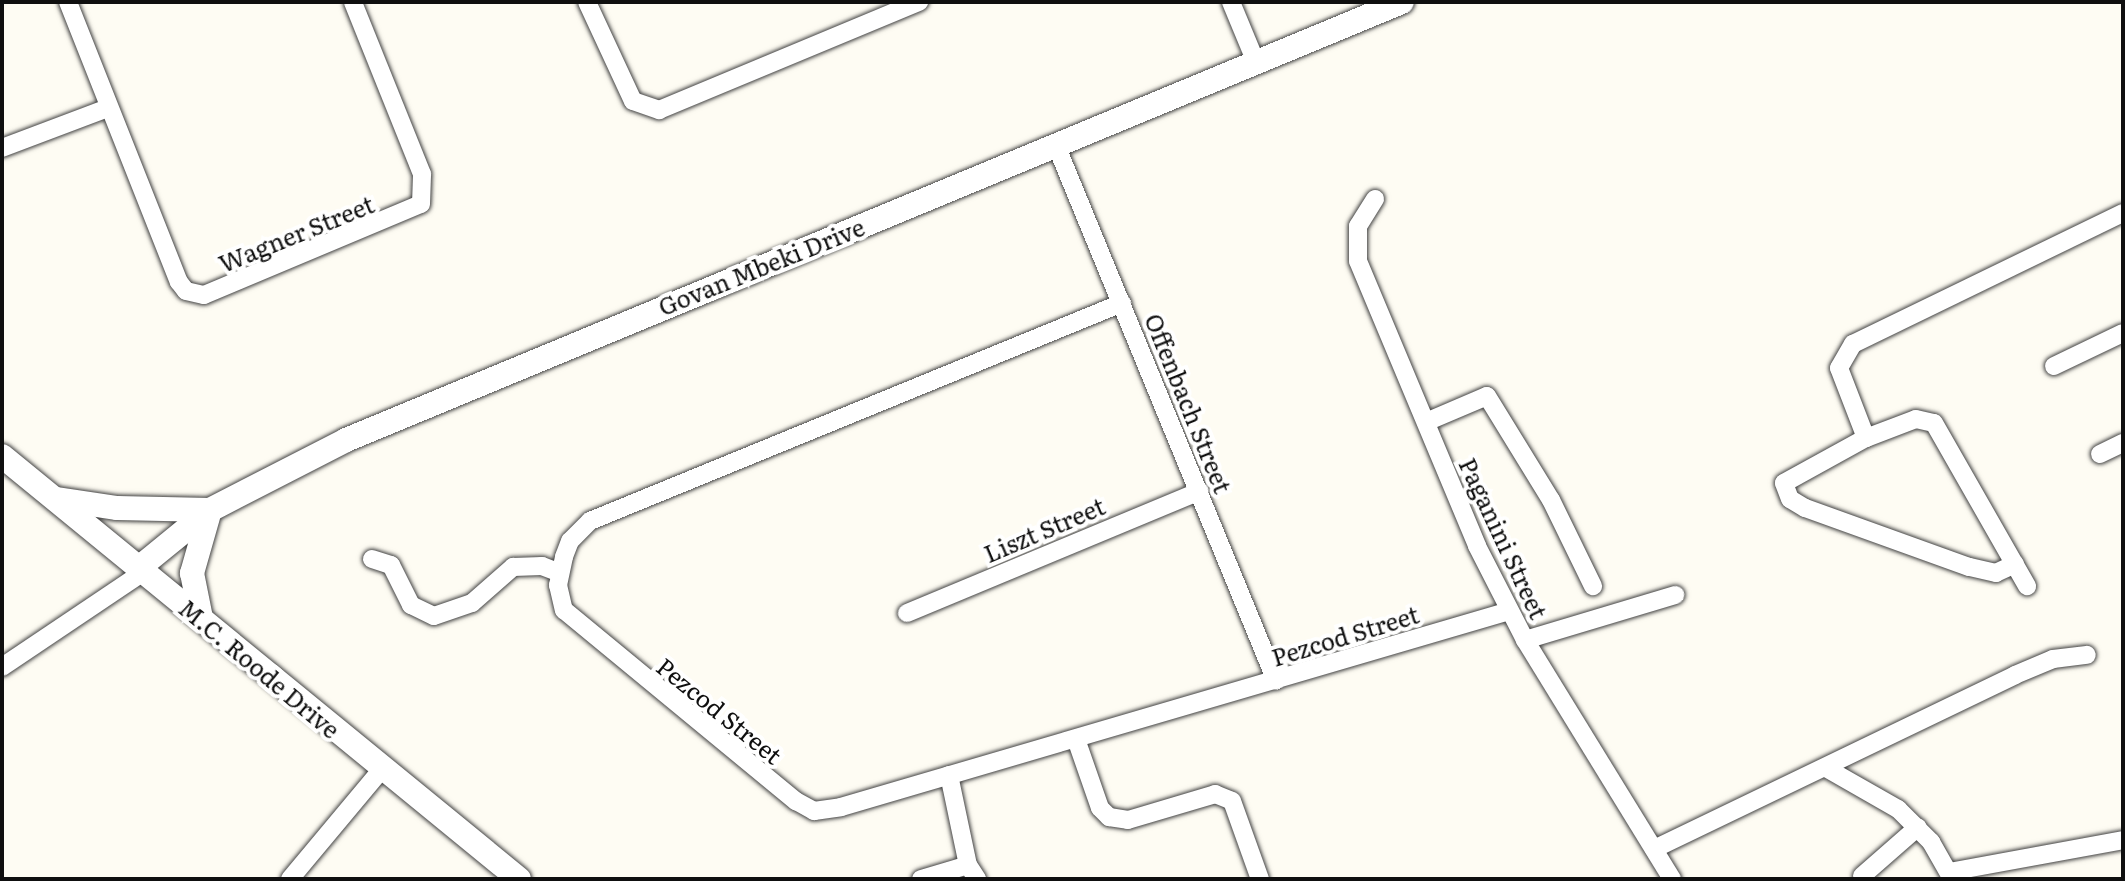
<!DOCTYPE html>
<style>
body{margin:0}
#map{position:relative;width:2125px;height:881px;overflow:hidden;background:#fefcf3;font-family:Literata,serif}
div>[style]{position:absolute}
.roads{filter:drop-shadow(0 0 2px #424242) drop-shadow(0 0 2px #424242)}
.minor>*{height:18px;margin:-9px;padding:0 9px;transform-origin:9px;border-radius:9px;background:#fff}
.tertiary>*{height:24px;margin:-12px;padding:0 12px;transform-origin:12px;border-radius:12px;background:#fff}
span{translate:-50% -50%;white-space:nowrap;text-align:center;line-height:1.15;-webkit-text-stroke:8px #fff;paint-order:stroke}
.street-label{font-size:24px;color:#0f0f0f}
.frame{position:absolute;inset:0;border:4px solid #0f0f0f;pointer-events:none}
</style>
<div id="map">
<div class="roads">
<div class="minor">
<i style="left:68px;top:2px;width:301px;rotate:68.4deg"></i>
<i style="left:179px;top:282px;width:11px;rotate:52deg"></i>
<i style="left:186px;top:291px;width:18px;rotate:13deg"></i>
<i style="left:204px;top:295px;width:235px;rotate:-22.8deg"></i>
<i style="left:421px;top:204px;width:30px;rotate:-88deg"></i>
<i style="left:422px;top:174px;width:185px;rotate:-111.9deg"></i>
<i style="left:587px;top:2px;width:109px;rotate:65.1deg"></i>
<i style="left:633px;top:101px;width:28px;rotate:19deg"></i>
<i style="left:659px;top:110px;width:282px;rotate:-22.6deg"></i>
<i style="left:1231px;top:2px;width:63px;rotate:67.5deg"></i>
<i style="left:1056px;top:145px;width:579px;rotate:67.68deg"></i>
<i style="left:2px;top:148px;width:113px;rotate:-20.7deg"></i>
<i style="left:1375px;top:199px;width:32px;rotate:122deg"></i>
<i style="left:1358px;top:226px;width:35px;rotate:90deg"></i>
<i style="left:1358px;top:261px;width:309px;rotate:67.3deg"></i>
<i style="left:1477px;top:546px;width:106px;rotate:62.9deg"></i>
<i style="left:1525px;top:640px;width:281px;rotate:58.4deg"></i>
<i style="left:1122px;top:303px;width:575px;rotate:157.72deg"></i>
<i style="left:590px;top:521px;width:28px;rotate:135deg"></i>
<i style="left:570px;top:541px;width:17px;rotate:111deg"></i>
<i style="left:564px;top:557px;width:29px;rotate:102deg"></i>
<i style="left:558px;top:585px;width:26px;rotate:77deg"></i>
<i style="left:564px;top:610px;width:301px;rotate:39.5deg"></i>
<i style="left:796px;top:801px;width:21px;rotate:29deg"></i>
<i style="left:814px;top:811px;width:27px;rotate:-8deg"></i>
<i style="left:841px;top:807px;width:696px;rotate:-16.35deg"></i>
<i style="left:2054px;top:366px;width:76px;rotate:-25.6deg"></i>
<i style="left:1426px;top:422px;width:66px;rotate:-23.1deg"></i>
<i style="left:1487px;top:396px;width:122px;rotate:58.4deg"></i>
<i style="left:1551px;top:500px;width:96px;rotate:64deg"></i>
<i style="left:1866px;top:438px;width:75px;rotate:-111.1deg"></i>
<i style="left:1839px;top:368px;width:28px;rotate:-60deg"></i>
<i style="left:1853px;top:344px;width:300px;rotate:-25.9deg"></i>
<i style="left:2100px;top:454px;width:25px;rotate:-26deg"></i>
<i style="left:372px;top:559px;width:20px;rotate:18deg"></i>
<i style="left:391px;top:565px;width:45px;rotate:63.4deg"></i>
<i style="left:411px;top:605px;width:25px;rotate:26deg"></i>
<i style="left:434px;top:616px;width:40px;rotate:-18.9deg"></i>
<i style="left:472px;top:603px;width:55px;rotate:-41.3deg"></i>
<i style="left:513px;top:567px;width:29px;rotate:-2deg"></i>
<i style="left:542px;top:566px;width:19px;rotate:21deg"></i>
<i style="left:2015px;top:564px;width:21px;rotate:155deg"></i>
<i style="left:1996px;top:573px;width:28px;rotate:-167deg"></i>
<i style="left:1969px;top:567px;width:174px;rotate:-160.2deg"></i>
<i style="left:1805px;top:508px;width:17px;rotate:-149deg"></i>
<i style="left:1790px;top:499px;width:17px;rotate:-111deg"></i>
<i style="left:1784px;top:483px;width:94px;rotate:-28.8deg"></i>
<i style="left:1866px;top:438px;width:53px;rotate:-20.8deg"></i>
<i style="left:1916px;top:419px;width:18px;rotate:13deg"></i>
<i style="left:1934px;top:423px;width:188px;rotate:60.3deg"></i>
<i style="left:907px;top:613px;width:317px;rotate:-22.6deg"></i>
<i style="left:1525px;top:640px;width:157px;rotate:-16.7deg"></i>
<i style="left:2px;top:667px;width:172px;rotate:-33.9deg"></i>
<i style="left:1076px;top:739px;width:73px;rotate:70.8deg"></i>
<i style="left:1100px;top:808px;width:13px;rotate:45deg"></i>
<i style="left:1109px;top:817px;width:19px;rotate:9deg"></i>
<i style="left:1128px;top:820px;width:91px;rotate:-16.6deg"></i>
<i style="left:1215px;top:794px;width:18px;rotate:22deg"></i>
<i style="left:1232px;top:801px;width:83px;rotate:70.3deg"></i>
<i style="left:1826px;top:768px;width:83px;rotate:29.7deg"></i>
<i style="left:1898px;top:809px;width:47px;rotate:45deg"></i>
<i style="left:1931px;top:842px;width:43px;rotate:60.4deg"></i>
<i style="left:949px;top:775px;width:92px;rotate:78.1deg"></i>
<i style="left:968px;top:865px;width:17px;rotate:57deg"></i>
<i style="left:1654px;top:849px;width:401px;rotate:-25.7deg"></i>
<i style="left:2015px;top:675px;width:41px;rotate:-22.8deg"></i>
<i style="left:2053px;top:659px;width:34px;rotate:-7deg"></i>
<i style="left:1949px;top:872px;width:177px;rotate:-10.4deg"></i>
<i style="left:1862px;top:876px;width:74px;rotate:-41.2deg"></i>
<i style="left:290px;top:879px;width:143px;rotate:-50.1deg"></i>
<i style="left:921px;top:879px;width:49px;rotate:-16.6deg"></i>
</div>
<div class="tertiary">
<i style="left:2px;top:456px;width:668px;rotate:39.29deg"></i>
<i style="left:57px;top:499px;width:61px;rotate:8.5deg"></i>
<i style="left:117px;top:508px;width:93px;rotate:1.2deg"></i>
<i style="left:210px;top:510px;width:66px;rotate:105.9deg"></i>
<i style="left:192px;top:573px;width:46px;rotate:78.7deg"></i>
<i style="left:140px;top:567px;width:90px;rotate:-39.2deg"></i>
<i style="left:210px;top:510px;width:153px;rotate:-27.2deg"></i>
<i style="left:346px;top:440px;width:1143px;rotate:-22.53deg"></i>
</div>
</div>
<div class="street-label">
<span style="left:296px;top:233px;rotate:-22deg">Wagner Street</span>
<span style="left:761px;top:266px;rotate:-22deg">Govan Mbeki Drive</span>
<span style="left:1189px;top:403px;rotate:68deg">Offenbach Street</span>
<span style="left:1044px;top:529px;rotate:-23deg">Liszt Street</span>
<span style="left:1504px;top:538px;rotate:65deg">Paganini Street</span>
<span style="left:1345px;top:635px;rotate:-17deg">Pezcod Street</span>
<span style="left:260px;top:668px;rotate:40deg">M.C. Roode Drive</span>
<span style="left:720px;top:710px;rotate:39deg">Pezcod Street</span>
</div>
<div class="frame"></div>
</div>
